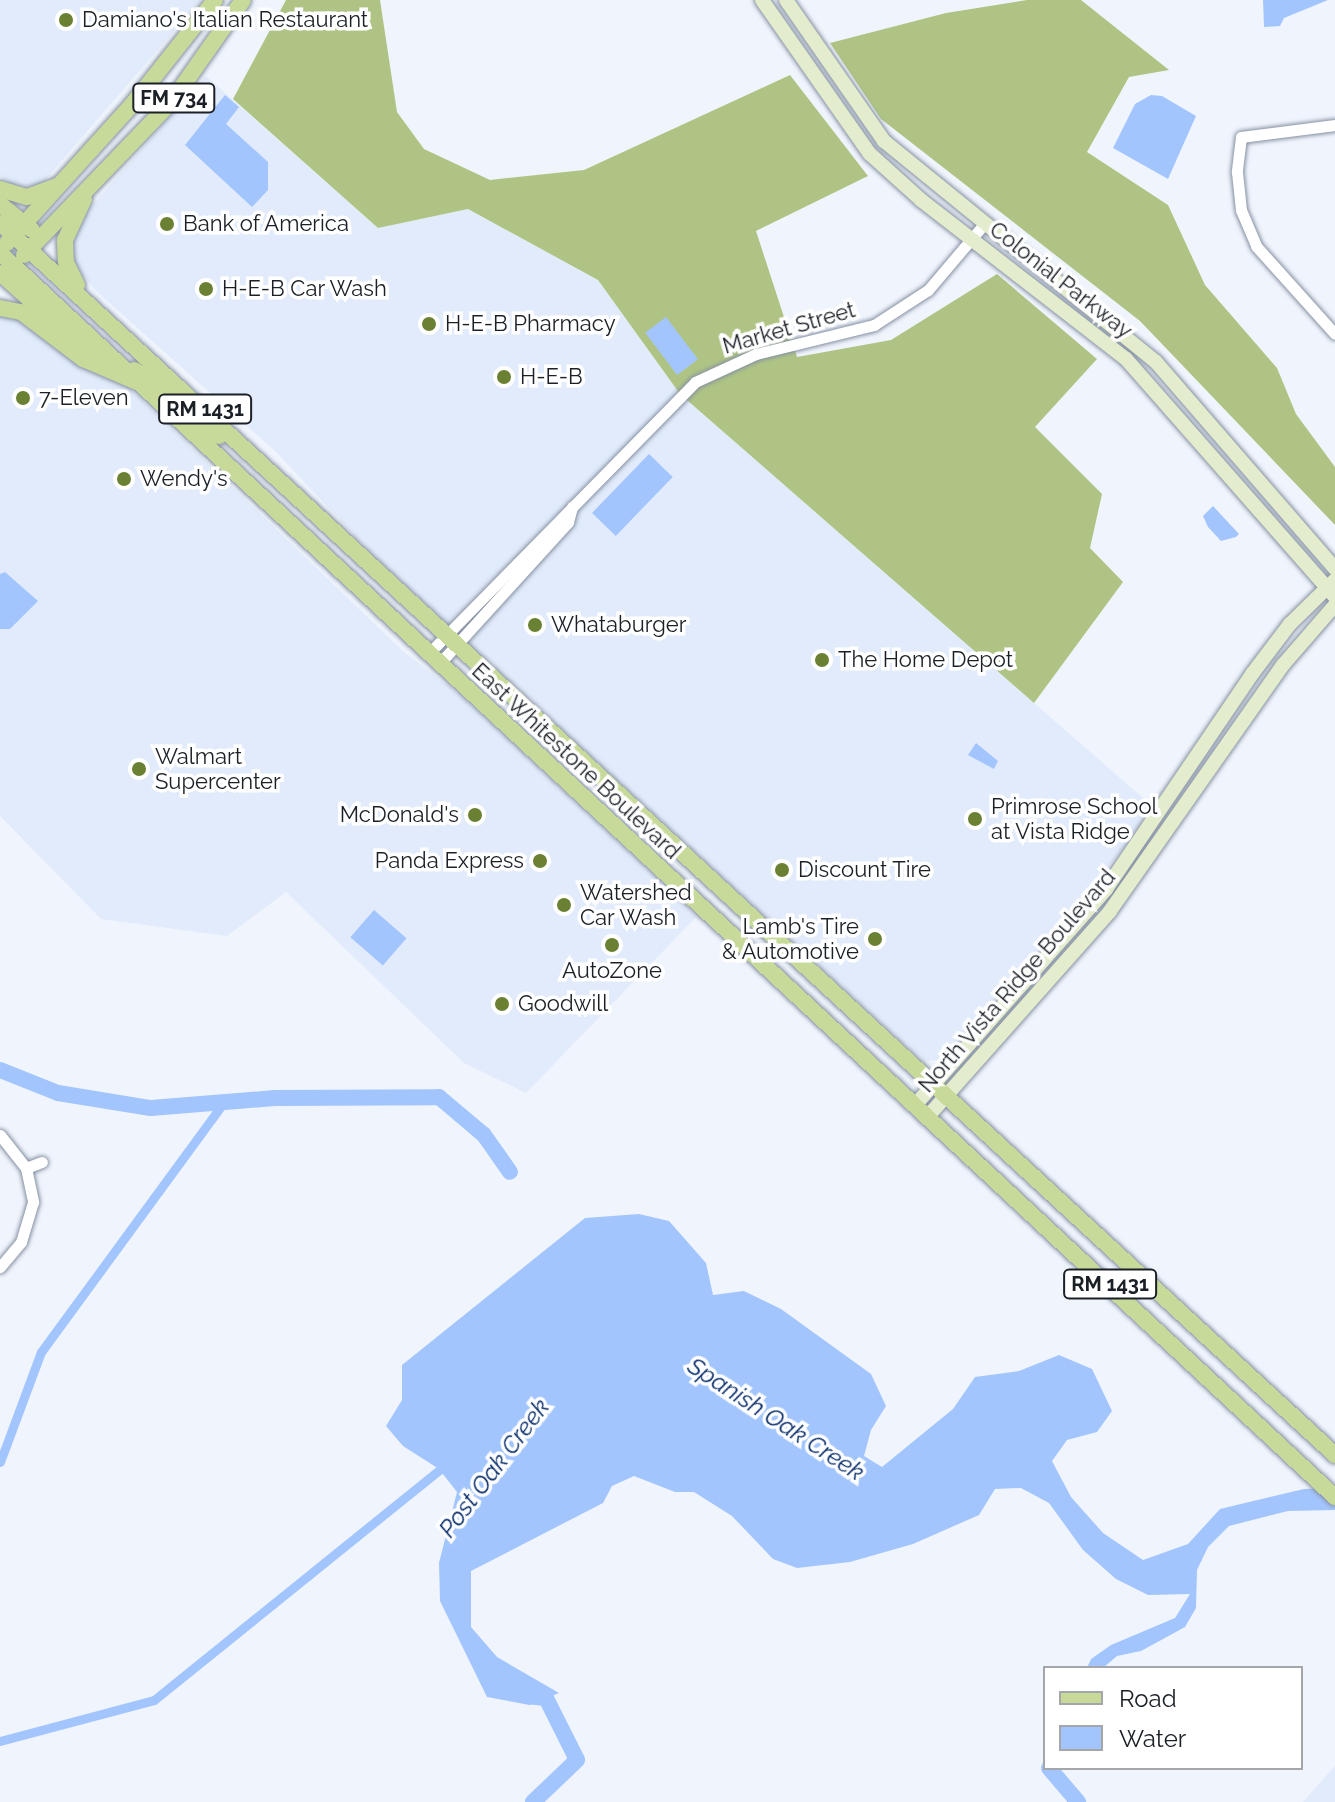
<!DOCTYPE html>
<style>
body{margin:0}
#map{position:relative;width:1335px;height:1802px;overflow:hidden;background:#f0f5fd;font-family:Raleway,sans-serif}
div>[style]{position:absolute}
.built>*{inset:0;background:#e1ebfb}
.forest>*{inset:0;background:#afc484}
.water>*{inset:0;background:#a3c5fe;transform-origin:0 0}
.canal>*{height:9px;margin:-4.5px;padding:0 4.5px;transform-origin:4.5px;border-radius:4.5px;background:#a3c5fe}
.river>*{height:16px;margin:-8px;padding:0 8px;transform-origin:8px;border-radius:8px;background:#a3c5fe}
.roads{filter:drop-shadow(0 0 2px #8691a3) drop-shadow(0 0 2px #8691a3)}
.street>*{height:11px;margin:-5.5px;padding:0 5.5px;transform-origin:5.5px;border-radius:5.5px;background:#fff}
.secondary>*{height:14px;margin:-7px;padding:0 7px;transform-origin:7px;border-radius:7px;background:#e3eccc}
.primary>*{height:16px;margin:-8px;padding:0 8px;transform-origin:8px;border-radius:8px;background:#c7da9a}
.dots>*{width:22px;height:22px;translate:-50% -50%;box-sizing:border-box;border:4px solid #fff;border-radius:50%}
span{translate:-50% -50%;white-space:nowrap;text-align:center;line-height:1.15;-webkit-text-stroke:7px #fff;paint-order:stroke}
.shield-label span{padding:2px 6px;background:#fff;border:2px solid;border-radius:6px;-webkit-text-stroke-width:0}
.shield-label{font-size:20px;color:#1b2027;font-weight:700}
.poi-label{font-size:22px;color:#1b2027}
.left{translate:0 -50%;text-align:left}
.right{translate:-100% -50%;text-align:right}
.street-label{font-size:22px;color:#1b2027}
.water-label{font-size:24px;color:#042a6a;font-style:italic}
.legend{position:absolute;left:1043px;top:1666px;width:260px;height:104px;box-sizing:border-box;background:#fff;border:2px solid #a4a6a9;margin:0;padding:10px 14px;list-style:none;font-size:24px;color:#1b2027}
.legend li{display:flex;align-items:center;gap:16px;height:40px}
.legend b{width:40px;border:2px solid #a4a6a9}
</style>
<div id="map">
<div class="built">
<i style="clip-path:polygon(0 0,201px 0,39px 187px,11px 184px,0 176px)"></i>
<i style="clip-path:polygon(206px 76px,378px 228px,468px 209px,598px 280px,680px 394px,1151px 805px,1127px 844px,943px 1060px,923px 1061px,371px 553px,275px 451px,95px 290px,73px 261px,75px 225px)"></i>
<i style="clip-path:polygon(15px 312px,121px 380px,404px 652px,459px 694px,697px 916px,526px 1093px,464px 1063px,286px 892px,227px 936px,101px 919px,0 816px,0 314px)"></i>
<i style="clip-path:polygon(1335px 1766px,1335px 1802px,1303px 1802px)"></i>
</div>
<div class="forest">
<i style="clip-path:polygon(286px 0,380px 0,397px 112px,424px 149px,490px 180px,584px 170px,790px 75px,868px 176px,756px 231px,797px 357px,891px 340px,997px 274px,1097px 359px,1035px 427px,1102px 494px,1090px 548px,1123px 582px,1034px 703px,680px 394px,598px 280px,468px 209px,378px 228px,233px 99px)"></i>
<i style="clip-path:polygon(1027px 0,1081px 0,1169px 70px,1129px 77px,1087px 152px,1168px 205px,1205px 285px,1277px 368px,1296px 414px,1335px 467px,1335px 525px,1140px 321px,881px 119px,830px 43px,946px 13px)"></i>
</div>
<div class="water">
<i style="clip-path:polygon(1263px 0,1328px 0,1284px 18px,1280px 26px,1264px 27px)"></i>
<i style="clip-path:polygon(225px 95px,239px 107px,226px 124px,268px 162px,268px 190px,252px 207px,185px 145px)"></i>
<i style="clip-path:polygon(1151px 95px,1162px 96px,1196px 116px,1168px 179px,1113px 148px,1135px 104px)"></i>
<i style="left:666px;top:317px;width:53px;height:26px;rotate:53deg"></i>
<i style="left:649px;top:454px;width:33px;height:82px;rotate:44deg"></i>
<i style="clip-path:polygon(1213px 506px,1239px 534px,1236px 537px,1221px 541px,1208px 527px,1203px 516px)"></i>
<i style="clip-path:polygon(5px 572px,38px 601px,10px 629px,0 629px,0 574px)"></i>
<i style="clip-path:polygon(976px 743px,998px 761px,994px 769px,968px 755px)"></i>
<i style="left:374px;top:910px;width:43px;height:36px;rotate:41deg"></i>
<i style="clip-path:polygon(639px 1214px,669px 1221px,706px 1263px,713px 1295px,744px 1291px,781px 1309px,871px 1374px,886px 1406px,871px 1430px,864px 1456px,882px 1467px,953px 1409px,975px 1377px,1019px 1371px,1059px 1355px,1092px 1369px,1112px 1411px,1097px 1432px,1067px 1440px,1052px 1461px,1071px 1497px,1103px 1533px,1143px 1560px,1188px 1544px,1220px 1509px,1304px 1489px,1335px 1488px,1335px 1510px,1288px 1511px,1229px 1526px,1208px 1547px,1197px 1570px,1196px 1608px,1185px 1627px,1141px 1651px,1117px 1656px,1103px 1668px,1087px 1668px,1091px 1659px,1111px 1645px,1175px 1618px,1190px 1594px,1148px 1595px,1116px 1579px,1083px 1550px,1049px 1503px,1021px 1488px,995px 1489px,979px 1515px,913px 1544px,850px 1562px,797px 1568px,773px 1559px,732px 1516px,694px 1492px,675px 1492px,634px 1476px,612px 1486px,603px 1503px,471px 1571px,471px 1627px,497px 1657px,559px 1693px,530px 1705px,487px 1697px,440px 1601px,439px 1563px,457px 1492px,439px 1469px,403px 1446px,386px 1426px,402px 1400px,402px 1365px,585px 1218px)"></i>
</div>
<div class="canal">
<i style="left:0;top:1462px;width:117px;rotate:-69.6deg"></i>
<i style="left:41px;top:1352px;width:310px;rotate:-53.8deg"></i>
<i style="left:0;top:1741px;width:159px;rotate:-14.9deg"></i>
<i style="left:154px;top:1700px;width:376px;rotate:-38.9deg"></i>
</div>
<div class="river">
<i style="left:0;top:1070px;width:62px;rotate:21.6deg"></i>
<i style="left:58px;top:1093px;width:94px;rotate:9.2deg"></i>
<i style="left:151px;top:1108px;width:124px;rotate:-4.6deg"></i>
<i style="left:275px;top:1098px;width:164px;rotate:-0.3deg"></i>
<i style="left:439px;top:1097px;width:59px;rotate:40.2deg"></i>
<i style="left:484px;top:1135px;width:45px;rotate:54.9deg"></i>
<i style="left:526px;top:1696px;width:20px;rotate:6deg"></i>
<i style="left:546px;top:1698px;width:69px;rotate:63.4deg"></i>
<i style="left:577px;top:1760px;width:61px;rotate:136.3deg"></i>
<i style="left:1049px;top:1768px;width:45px;rotate:49.5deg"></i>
</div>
<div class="roads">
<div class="street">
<i style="left:1335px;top:125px;width:95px;rotate:172.7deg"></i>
<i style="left:1241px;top:137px;width:35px;rotate:97deg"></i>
<i style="left:1237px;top:172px;width:38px;rotate:84deg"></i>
<i style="left:1241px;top:210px;width:39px;rotate:67deg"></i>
<i style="left:1256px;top:246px;width:118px;rotate:48.1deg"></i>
<i style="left:428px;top:654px;width:381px;rotate:-45.5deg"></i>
<i style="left:695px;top:382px;width:67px;rotate:-24.7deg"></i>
<i style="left:756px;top:354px;width:122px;rotate:-13.8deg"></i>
<i style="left:874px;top:325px;width:64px;rotate:-32.9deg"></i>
<i style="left:928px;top:290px;width:87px;rotate:-49.7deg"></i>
<i style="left:439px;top:664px;width:192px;rotate:-47.7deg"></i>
<i style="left:568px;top:522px;width:16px;rotate:-75deg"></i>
<i style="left:0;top:1135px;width:42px;rotate:51.8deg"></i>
<i style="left:26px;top:1168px;width:35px;rotate:78deg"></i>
<i style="left:33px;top:1202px;width:42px;rotate:106.7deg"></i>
<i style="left:21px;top:1242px;width:33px;rotate:130deg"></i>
<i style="left:26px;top:1168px;width:17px;rotate:-21deg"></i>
</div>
<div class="secondary">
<i style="left:762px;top:0;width:188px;rotate:55deg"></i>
<i style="left:870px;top:154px;width:69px;rotate:42deg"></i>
<i style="left:921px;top:200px;width:259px;rotate:37.8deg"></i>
<i style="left:1126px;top:359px;width:317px;rotate:48.7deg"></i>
<i style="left:786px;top:0;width:172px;rotate:55.2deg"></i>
<i style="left:884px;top:141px;width:350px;rotate:39.1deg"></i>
<i style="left:1156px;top:362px;width:274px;rotate:49.1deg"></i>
<i style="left:917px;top:1103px;width:286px;rotate:-48.5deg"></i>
<i style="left:1106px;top:889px;width:260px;rotate:-55.8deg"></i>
<i style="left:1252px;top:674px;width:63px;rotate:-52.8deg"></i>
<i style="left:1290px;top:624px;width:63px;rotate:-44.4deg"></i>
<i style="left:930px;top:1114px;width:271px;rotate:-48.4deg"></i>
<i style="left:1110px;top:911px;width:301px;rotate:-54.9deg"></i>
<i style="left:1283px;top:665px;width:79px;rotate:-49.1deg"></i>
</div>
<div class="primary">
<i style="left:0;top:189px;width:28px;rotate:17deg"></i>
<i style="left:27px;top:197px;width:32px;rotate:-20deg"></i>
<i style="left:0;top:204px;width:41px;rotate:39.1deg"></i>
<i style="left:0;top:223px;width:1817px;rotate:42.7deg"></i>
<i style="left:7px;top:243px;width:185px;rotate:-47.9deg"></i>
<i style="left:131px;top:106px;width:135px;rotate:-51.6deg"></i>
<i style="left:0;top:253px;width:1825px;rotate:42.98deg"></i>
<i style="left:24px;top:255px;width:214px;rotate:-46.1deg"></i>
<i style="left:172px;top:101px;width:123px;rotate:-54.9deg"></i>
<i style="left:0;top:273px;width:111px;rotate:41.7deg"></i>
<i style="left:83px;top:347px;width:32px;rotate:26deg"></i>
<i style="left:77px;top:285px;width:25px;rotate:-116deg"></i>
<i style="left:66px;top:262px;width:22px;rotate:-93deg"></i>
<i style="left:65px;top:240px;width:45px;rotate:-65.1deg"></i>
<i style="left:0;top:308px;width:21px;rotate:11deg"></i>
<i style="left:21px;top:312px;width:78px;rotate:37.2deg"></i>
<i style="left:83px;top:359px;width:59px;rotate:23.1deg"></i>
<i style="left:134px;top:370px;width:30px;rotate:27deg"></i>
<i style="left:161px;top:384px;width:78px;rotate:41.9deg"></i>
</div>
</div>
<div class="dots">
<i style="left:66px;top:20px;background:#6a8032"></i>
<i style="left:167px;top:224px;background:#6a8032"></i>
<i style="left:206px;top:289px;background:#6a8032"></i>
<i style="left:429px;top:324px;background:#6a8032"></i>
<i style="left:504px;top:377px;background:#6a8032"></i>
<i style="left:23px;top:398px;background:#6a8032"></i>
<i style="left:124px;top:479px;background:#6a8032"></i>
<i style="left:535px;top:625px;background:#6a8032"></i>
<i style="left:822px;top:660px;background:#6a8032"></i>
<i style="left:139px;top:769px;background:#6a8032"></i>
<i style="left:475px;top:815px;background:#6a8032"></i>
<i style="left:975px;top:819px;background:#6a8032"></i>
<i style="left:540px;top:861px;background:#6a8032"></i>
<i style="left:782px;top:870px;background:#6a8032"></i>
<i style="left:564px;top:905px;background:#6a8032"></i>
<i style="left:875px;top:939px;background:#6a8032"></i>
<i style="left:612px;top:945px;background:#6a8032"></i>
<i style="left:502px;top:1004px;background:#6a8032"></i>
</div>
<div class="shield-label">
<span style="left:174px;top:98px">FM 734</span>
<span style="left:205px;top:409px">RM 1431</span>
<span style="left:1110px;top:1284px">RM 1431</span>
</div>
<div class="poi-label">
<span class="left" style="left:82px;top:20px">Damiano's Italian Restaurant</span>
<span class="left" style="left:183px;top:224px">Bank of America</span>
<span class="left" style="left:222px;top:289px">H-E-B Car Wash</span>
<span class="left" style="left:445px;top:324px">H-E-B Pharmacy</span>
<span class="left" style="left:520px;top:377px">H-E-B</span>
<span class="left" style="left:39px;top:398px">7-Eleven</span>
<span class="left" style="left:140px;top:479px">Wendy's</span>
<span class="left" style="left:551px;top:625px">Whataburger</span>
<span class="left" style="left:838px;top:660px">The Home Depot</span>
<span class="left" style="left:155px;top:769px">Walmart<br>Supercenter</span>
<span class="left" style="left:991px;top:819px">Primrose School<br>at Vista Ridge</span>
<span class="right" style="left:459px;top:815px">McDonald's</span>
<span class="right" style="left:524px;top:861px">Panda Express</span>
<span class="left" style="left:798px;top:870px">Discount Tire</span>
<span class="left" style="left:580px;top:905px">Watershed<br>Car Wash</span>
<span class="right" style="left:859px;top:939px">Lamb's Tire<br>&amp; Automotive</span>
<span style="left:612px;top:971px">AutoZone</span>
<span class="left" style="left:518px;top:1004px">Goodwill</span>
</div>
<div class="street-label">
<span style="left:1061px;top:280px;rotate:38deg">Colonial Parkway</span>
<span style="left:789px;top:328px;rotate:-16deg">Market Street</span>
<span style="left:576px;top:761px;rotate:43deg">East Whitestone Boulevard</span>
<span style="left:1017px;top:981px;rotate:-49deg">North Vista Ridge Boulevard</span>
</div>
<div class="water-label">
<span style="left:776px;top:1419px;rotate:33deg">Spanish Oak Creek</span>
<span style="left:494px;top:1468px;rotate:-53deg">Post Oak Creek</span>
</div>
<ul class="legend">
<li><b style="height:10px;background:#c7da9a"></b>Road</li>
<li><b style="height:22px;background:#a3c5fe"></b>Water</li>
</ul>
</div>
